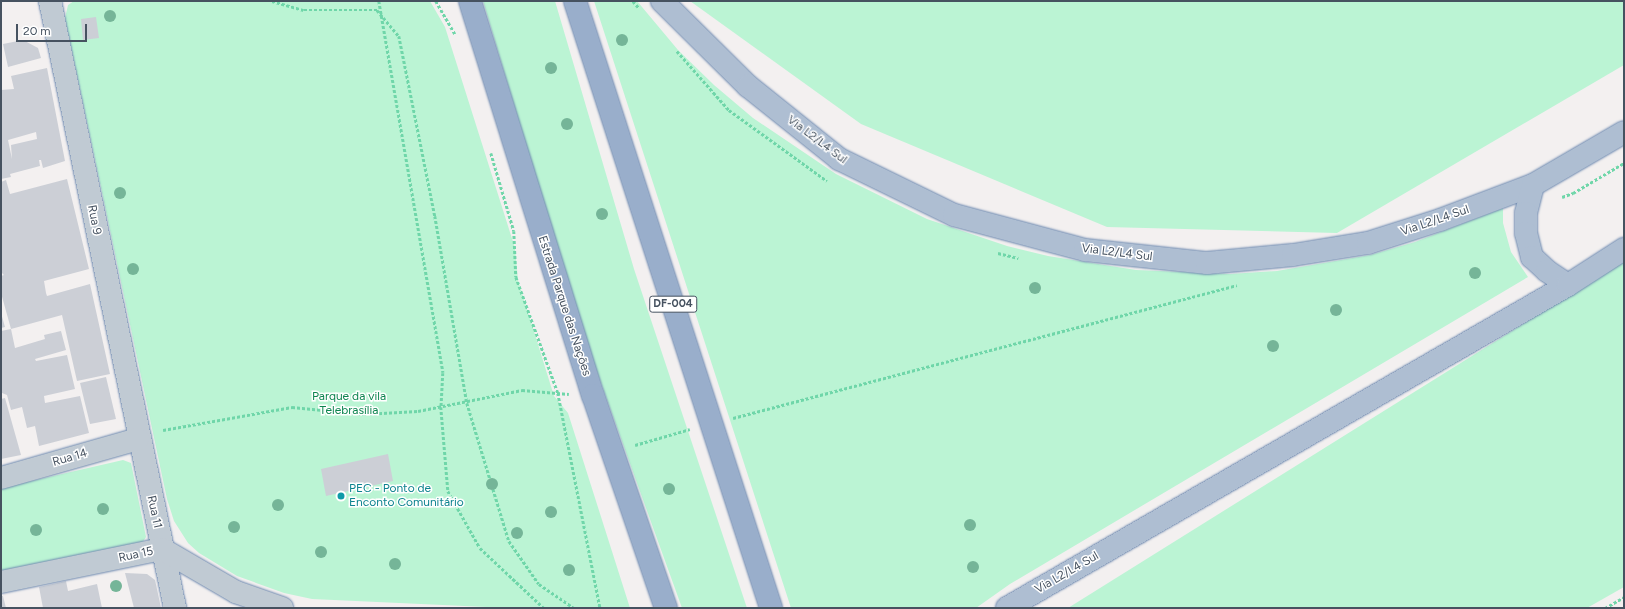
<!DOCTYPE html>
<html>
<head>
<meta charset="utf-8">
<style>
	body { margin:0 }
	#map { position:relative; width:1625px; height:609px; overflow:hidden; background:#f3f0f0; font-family:Figtree,sans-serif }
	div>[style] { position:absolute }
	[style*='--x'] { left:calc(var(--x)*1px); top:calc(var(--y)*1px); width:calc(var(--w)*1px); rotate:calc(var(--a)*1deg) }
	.green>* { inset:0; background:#bbf4d4 }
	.building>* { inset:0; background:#cccfd6 }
	.path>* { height:2.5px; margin-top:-1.25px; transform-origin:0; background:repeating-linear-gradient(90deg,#6fd6a9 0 3px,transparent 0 5px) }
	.roads { filter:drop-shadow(0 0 1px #6f8ab0) drop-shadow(0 0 1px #6f8ab0) }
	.minor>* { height:22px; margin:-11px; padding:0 11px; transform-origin:11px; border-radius:11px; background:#c0cad3 }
	.primary>* { height:22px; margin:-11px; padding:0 11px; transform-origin:11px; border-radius:11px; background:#aebed2 }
	.trunk>* { height:22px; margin:-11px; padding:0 11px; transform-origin:11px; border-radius:11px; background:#99aecb }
	.trees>* { width:12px; height:12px; margin:-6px; border-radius:50%; background:#75b598 }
	.dots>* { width:11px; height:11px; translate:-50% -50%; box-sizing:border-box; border:2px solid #fff; border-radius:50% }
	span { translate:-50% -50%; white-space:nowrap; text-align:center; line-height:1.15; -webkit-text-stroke:3px #fff; paint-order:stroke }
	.shield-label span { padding:1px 3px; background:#fff; border:1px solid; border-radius:3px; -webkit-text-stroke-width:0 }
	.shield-label { font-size:11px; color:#465260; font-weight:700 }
	.street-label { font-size:12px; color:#465260 }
	.park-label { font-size:12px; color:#0e8550 }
	.culture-label { font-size:12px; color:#0d838f }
	.left { translate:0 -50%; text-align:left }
	.frame { position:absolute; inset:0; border:2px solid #465260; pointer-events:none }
	.scale { position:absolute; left:16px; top:24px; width:71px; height:18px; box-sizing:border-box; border:2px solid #465260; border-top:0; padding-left:5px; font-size:12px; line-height:14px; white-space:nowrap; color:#465260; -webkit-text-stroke:3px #fff; paint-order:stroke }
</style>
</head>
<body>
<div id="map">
	<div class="green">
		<div style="clip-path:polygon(74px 1px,430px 1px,445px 27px,515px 248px,518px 280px,554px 396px,568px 413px,630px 608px,508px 608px,312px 599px,284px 593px,237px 576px,199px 553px,188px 543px,174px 521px,167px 499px,65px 18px,68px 5px)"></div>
		<div style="clip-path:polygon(483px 1px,555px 1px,634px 269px,747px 608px,682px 608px,578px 319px)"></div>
		<div style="clip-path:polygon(594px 1px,637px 1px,678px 50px,714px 85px,753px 118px,836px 174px,927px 219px,1007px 246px,1048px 256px,1136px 270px,1230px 274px,1277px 271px,1370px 255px,1415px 242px,1503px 208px,1503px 223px,1511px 252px,1528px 277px,1010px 584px,976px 608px,791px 608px)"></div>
		<div style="clip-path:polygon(690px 1px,1624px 1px,1624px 65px,1337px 233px,1107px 227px,861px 124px)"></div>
		<div style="clip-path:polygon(1624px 261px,1624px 587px,1587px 608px,1068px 608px)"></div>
		<div style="clip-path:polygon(123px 460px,131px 463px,146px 537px,142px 543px,1px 571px,1px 488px)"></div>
	</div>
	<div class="building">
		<div style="clip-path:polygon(96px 17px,99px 38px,83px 40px,81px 19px)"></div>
		<div style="clip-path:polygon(23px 40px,38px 48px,41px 58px,8px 67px,3px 44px)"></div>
		<div style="clip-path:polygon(evenodd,47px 68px,65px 161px,43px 168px,41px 160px,39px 160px,40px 166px,10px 174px,11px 177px,1px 179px,1px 90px,14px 89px,11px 76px,47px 68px,36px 132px,37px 139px,11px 145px,12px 159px,8px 140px,36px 132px)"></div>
		<div style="clip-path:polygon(67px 179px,89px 269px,44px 281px,46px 293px,47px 296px,90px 284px,110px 374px,77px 381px,62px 315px,11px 329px,1px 293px,1px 276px,4px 275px,1px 272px,1px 182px,6px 180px,10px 194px)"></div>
		<div style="clip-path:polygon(1px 313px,5px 327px,1px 328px)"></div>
		<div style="clip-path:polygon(11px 329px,15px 348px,45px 339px,44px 335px,61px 331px,66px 350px,35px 359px,36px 361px,67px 355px,75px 389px,44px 396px,45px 403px,80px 396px,89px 433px,39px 446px,35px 426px,27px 428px,22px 407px,11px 410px,7px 395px,2px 393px,1px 388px,1px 331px)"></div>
		<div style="clip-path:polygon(106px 377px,116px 419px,90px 424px,80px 383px)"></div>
		<div style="clip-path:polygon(5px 398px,21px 455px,1px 459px,1px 399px)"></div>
		<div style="clip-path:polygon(388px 454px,393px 481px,326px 496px,321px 469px)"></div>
		<div style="clip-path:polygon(125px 573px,147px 574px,155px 580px,161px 608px,134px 608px)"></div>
		<div style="clip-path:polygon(66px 581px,68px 591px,97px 584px,102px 608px,43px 608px,39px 587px)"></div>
		<div style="clip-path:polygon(1px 596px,3px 596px,6px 608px,1px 608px)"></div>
	</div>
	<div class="path">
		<div style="--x:272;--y:1;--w:33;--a:16"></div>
		<div style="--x:304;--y:10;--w:73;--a:0"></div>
		<div style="--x:377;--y:10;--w:34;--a:50"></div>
		<div style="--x:399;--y:36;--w:184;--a:78.7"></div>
		<div style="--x:435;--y:216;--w:190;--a:80.3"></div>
		<div style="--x:467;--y:403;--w:144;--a:73.1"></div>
		<div style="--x:509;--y:541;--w:52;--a:55.1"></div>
		<div style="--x:539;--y:584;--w:42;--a:34.4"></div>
		<div style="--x:379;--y:1;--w:377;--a:80.2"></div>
		<div style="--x:443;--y:373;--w:34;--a:93"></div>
		<div style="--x:441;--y:407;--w:84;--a:85.2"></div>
		<div style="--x:448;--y:491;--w:65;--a:60.7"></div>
		<div style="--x:480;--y:548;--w:88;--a:43.2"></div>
		<div style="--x:436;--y:1;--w:38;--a:60"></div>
		<div style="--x:633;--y:1;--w:9;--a:49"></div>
		<div style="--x:677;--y:51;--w:79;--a:48.6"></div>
		<div style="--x:729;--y:110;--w:121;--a:35.9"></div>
		<div style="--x:491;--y:153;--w:81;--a:73.6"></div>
		<div style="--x:514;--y:231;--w:46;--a:87.5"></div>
		<div style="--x:516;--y:277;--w:123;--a:70.1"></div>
		<div style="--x:558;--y:393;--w:219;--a:78.9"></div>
		<div style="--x:1562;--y:197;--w:12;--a:-20"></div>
		<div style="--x:1573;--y:193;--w:59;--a:-30.5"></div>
		<div style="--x:998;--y:253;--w:21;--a:14"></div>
		<div style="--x:733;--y:418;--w:521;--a:-14.78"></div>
		<div style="--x:163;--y:430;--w:131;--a:-10.1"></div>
		<div style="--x:292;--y:407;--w:72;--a:5.6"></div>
		<div style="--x:364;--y:414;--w:54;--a:-3.2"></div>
		<div style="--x:418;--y:411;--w:106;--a:-11.4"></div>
		<div style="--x:522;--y:390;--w:47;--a:4.9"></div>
		<div style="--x:635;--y:445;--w:57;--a:-16.2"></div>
		<div style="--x:1605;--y:608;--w:22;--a:-30"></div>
	</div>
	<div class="roads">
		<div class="minor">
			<div style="--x:50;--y:1;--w:620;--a:78.36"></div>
			<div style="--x:1;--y:478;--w:142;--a:-15.9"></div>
			<div style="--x:1;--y:582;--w:164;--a:-11.6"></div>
			<div style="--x:162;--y:549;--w:86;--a:30.2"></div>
			<div style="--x:236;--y:592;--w:49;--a:19.2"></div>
		</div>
		<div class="primary">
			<div style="--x:662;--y:1;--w:121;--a:44.7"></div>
			<div style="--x:748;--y:86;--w:117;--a:38.7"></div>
			<div style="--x:839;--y:159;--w:128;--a:26"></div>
			<div style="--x:954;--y:215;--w:136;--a:15"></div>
			<div style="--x:1085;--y:250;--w:123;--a:6.1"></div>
			<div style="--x:1207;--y:263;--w:86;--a:-5.3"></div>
			<div style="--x:1293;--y:255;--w:76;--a:-9.1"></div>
			<div style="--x:1368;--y:243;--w:76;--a:-17.7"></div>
			<div style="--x:1440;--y:220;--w:99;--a:-20.6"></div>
			<div style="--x:1533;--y:185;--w:105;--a:-30.2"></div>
			<div style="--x:1533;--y:185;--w:29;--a:104"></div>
			<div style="--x:1526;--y:213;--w:20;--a:90"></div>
			<div style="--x:1526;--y:233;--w:25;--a:76"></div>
			<div style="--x:1532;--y:257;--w:21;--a:43"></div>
			<div style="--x:1547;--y:271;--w:25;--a:34"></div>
			<div style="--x:1007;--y:608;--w:647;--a:-29.93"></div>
			<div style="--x:1568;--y:285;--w:67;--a:-32.7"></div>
		</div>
		<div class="trunk">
			<div style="--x:470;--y:1;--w:413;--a:72.7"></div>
			<div style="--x:593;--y:395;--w:225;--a:71.1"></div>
			<div style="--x:575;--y:1;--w:638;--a:72.1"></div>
		</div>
	</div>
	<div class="trees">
		<div style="left:110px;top:16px"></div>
		<div style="left:622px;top:40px"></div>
		<div style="left:551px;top:68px"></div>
		<div style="left:567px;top:124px"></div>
		<div style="left:120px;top:193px"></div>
		<div style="left:602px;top:214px"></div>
		<div style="left:133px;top:269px"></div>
		<div style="left:1475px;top:273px"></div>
		<div style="left:1035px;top:288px"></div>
		<div style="left:1336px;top:310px"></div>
		<div style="left:1273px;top:346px"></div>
		<div style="left:492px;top:484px"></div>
		<div style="left:669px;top:489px"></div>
		<div style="left:278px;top:505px"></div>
		<div style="left:103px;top:509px"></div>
		<div style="left:551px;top:512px"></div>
		<div style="left:970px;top:525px"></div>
		<div style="left:234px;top:527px"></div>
		<div style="left:36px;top:530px"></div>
		<div style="left:517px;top:533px"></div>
		<div style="left:321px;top:552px"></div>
		<div style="left:395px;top:564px"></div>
		<div style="left:973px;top:567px"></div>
		<div style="left:569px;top:570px"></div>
		<div style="left:116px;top:586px"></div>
	</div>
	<div class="dots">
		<div style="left:341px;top:496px;background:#0f9aa8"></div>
	</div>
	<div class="shield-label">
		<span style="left:673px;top:304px">DF-004</span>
	</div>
	<div class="street-label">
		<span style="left:817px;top:140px;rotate:37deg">Via L2/L4 Sul</span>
		<span style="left:94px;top:220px;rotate:79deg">Rua 9</span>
		<span style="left:1435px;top:221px;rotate:-19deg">Via L2/L4 Sul</span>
		<span style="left:1117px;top:253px;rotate:7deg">Via L2/L4 Sul</span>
		<span style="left:564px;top:306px;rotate:72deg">Estrada Parque das Nações</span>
		<span style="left:70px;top:458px;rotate:-16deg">Rua 14</span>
		<span style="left:154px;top:512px;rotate:78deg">Rua 11</span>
		<span style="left:136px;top:555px;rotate:-12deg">Rua 15</span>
		<span style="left:1067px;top:573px;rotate:-30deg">Via L2/L4 Sul</span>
	</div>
	<div class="park-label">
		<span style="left:349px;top:404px">Parque da vila<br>Telebrasília</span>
	</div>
	<div class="culture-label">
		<span class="left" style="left:349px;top:496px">PEC - Ponto de<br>Enconto Comunitário</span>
	</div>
	<div class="frame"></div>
	<div class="scale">20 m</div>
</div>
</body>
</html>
